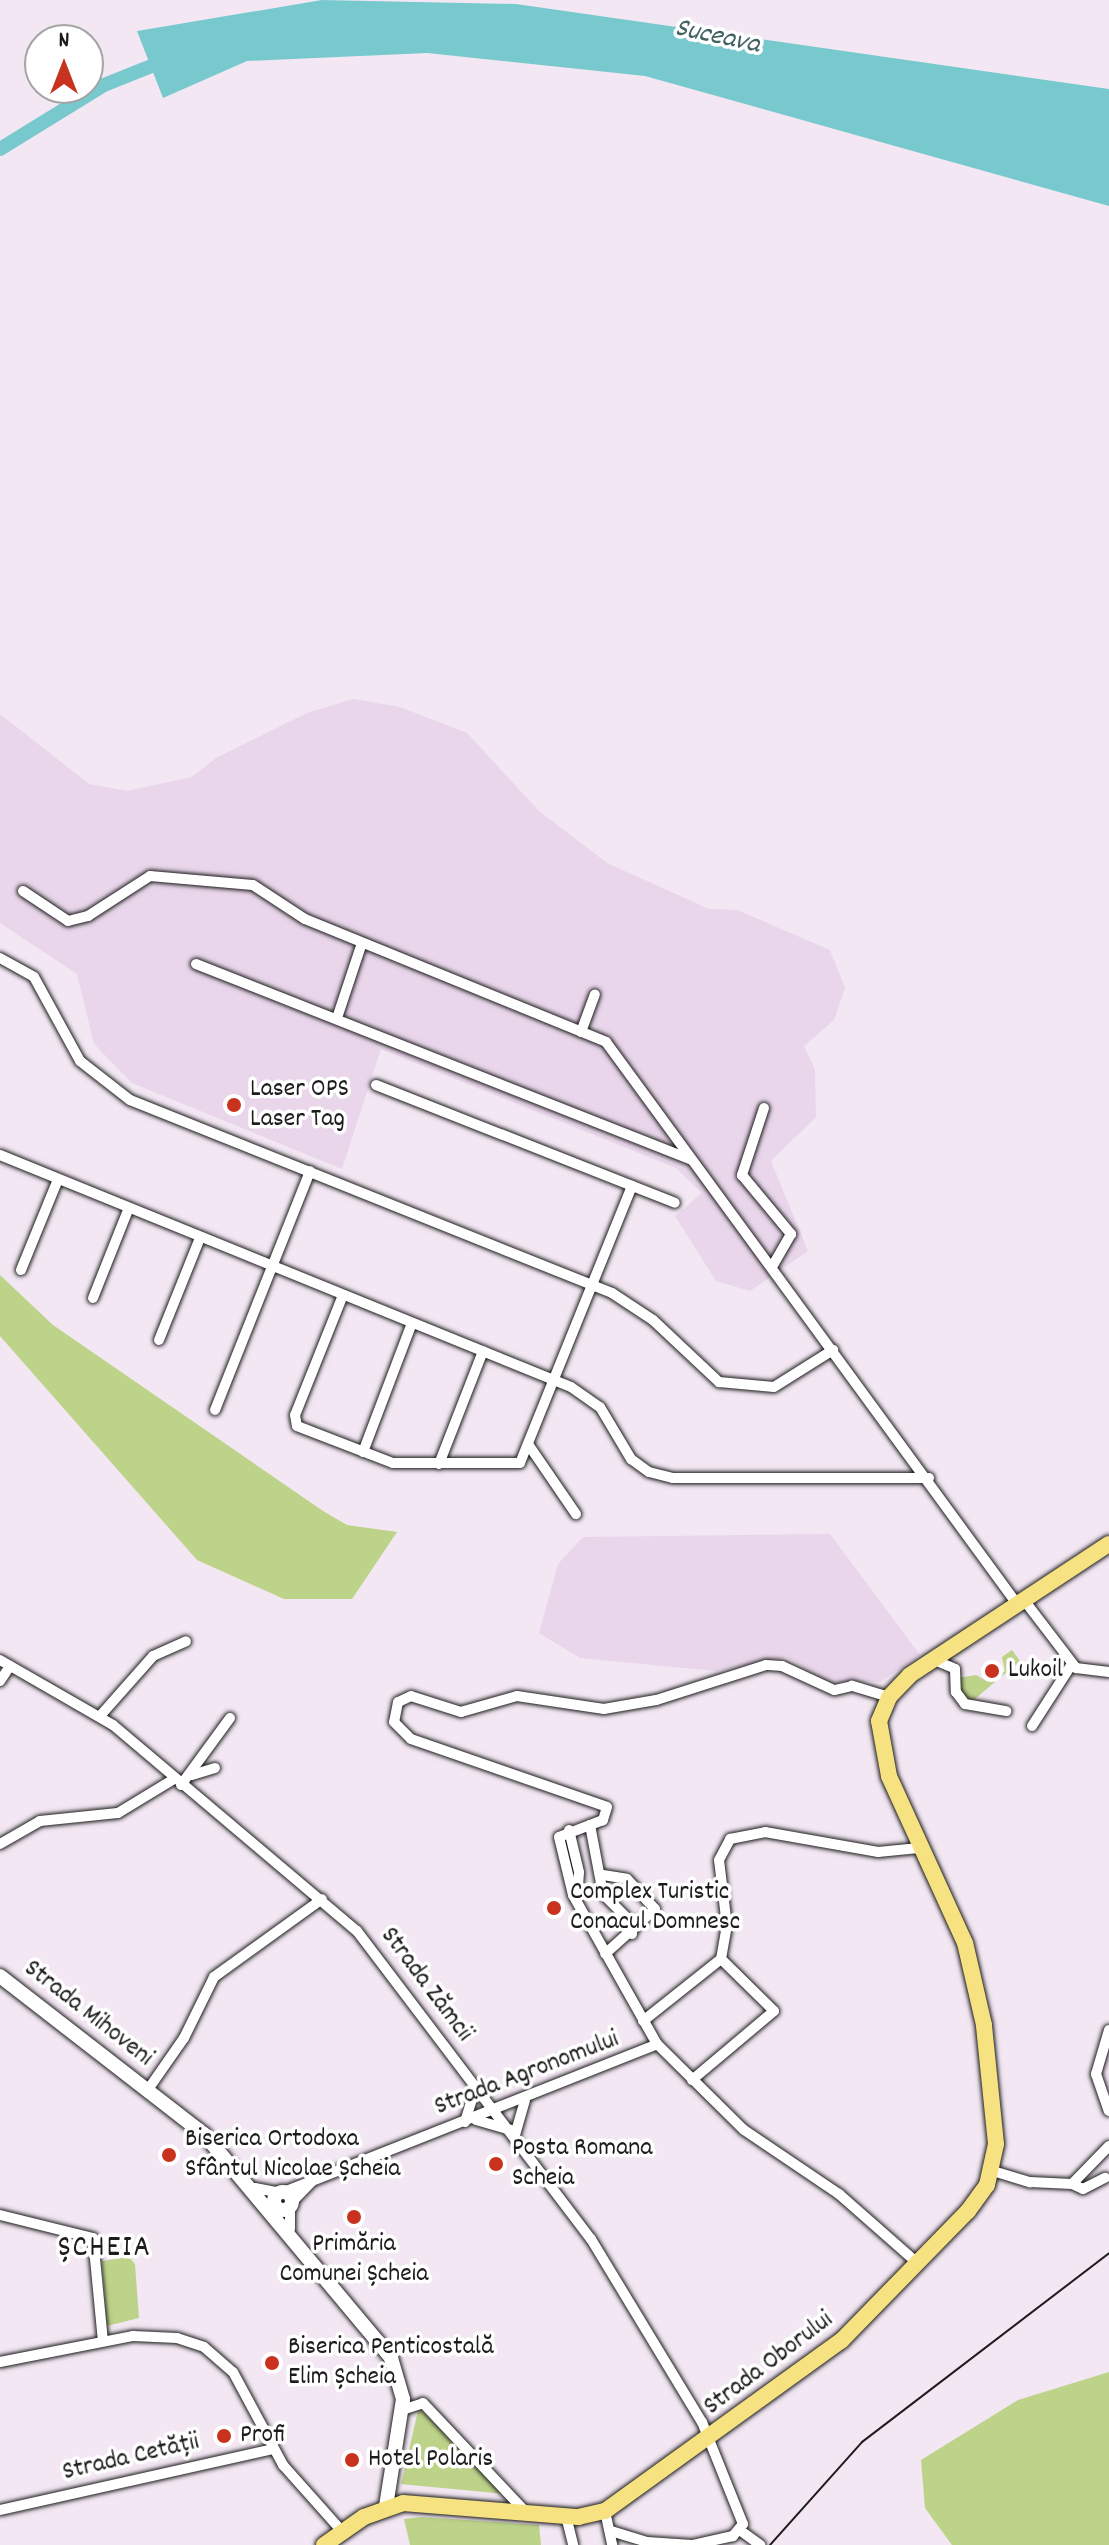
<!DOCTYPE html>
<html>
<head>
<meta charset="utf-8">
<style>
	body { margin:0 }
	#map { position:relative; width:1109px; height:2545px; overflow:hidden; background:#f2e7f3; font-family:Dekko,sans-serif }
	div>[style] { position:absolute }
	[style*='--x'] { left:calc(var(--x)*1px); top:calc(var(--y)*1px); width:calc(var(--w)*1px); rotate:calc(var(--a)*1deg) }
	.built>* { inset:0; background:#e9d6eb }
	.green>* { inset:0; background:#bdd389 }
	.water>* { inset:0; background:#78c9ce }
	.river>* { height:14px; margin:-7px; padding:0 7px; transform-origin:7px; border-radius:7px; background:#78c9ce }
	.roads { filter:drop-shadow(0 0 2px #1c1c1c) drop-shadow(0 0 2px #1c1c1c) }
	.minor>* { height:10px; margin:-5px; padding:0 5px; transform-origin:5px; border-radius:5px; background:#fff }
	.secondary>* { height:14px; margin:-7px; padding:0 7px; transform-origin:7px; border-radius:7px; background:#fff }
	.secondary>.ring { margin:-7px; padding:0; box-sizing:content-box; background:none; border:14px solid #fff; border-radius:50% }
	.primary>* { height:16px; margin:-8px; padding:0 8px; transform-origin:8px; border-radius:8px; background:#f7e281 }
	.rail>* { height:2px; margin:-1px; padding:0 1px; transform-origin:1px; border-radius:1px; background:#1c1c1c }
	.dots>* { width:22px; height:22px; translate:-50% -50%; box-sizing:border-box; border:4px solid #fff; border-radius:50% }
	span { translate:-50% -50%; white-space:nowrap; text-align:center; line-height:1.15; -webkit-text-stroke:7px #fff; paint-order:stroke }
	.poi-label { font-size:26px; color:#1c1c1c }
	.left { translate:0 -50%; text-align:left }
	.street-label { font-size:26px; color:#1c1c1c }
	.water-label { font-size:28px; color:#416163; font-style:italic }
	.quarter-label { font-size:30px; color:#1c1c1c; letter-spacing:2px }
	.north { position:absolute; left:24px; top:24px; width:80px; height:80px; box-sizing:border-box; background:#fff; border:2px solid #a4a4a4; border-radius:50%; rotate:0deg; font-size:22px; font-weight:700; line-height:32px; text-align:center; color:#1c1c1c }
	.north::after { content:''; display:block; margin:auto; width:28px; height:36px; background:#c8321e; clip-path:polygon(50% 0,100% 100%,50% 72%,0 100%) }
</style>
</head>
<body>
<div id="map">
	<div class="built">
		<div style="clip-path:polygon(353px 699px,400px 707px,467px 733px,539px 811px,607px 863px,709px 909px,737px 910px,830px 950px,845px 988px,834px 1020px,804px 1046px,815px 1070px,816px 1117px,771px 1161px,808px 1251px,750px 1291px,716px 1281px,675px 1216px,702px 1193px,676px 1168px,381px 1049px,342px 1169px,132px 1083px,94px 1044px,77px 974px,0 923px,0 714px,89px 784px,127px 791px,192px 777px,216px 758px,307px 713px)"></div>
		<div style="clip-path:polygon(830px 1534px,920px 1655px,880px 1682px,827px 1682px,786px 1657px,716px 1671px,580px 1658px,539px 1633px,558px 1564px,583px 1537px)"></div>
	</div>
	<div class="green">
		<div style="clip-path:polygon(0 1275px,53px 1325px,323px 1511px,347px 1525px,397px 1532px,352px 1599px,284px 1599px,197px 1560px,0 1336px)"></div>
		<div style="clip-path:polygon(1012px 1650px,1020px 1661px,970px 1703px,962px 1697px,958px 1678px,976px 1675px,988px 1682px,1005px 1671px,1002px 1657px)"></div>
		<div style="clip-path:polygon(129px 2257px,135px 2264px,139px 2318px,107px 2326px,102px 2261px)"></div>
		<div style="clip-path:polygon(1109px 2372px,1109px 2545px,952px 2545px,925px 2508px,921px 2460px,1018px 2400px)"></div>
		<div style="clip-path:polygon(418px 2411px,424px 2413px,505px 2494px,401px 2484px)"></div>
		<div style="clip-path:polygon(422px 2517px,539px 2525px,541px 2545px,410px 2545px,404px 2519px)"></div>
	</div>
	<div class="water">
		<div style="clip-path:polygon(322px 0,516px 4px,1109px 89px,1109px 206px,645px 76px,427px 53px,247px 61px,163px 98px,137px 31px)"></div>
	</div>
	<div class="river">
		<div style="--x:0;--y:149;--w:122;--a:-31.6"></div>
		<div style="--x:104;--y:85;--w:70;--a:-21.8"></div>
	</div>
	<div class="roads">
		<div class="minor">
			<div style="--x:23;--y:891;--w:54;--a:33.7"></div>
			<div style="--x:68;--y:921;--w:21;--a:-14"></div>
			<div style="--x:88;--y:916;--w:74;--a:-32.8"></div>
			<div style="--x:150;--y:876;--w:103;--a:5"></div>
			<div style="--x:253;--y:885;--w:62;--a:33.2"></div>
			<div style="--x:305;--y:919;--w:325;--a:22.2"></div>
			<div style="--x:606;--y:1042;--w:696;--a:53.82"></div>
			<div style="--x:0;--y:958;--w:39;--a:29"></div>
			<div style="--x:34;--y:977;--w:96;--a:61.3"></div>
			<div style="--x:80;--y:1061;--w:63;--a:38"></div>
			<div style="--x:130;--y:1100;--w:519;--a:21.82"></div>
			<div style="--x:612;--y:1293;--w:49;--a:33.4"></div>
			<div style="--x:653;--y:1320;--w:91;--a:43.2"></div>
			<div style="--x:719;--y:1382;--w:55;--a:5.2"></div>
			<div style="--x:774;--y:1387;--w:70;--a:-32.1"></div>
			<div style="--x:196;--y:964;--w:533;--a:21.56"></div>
			<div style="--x:337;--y:1018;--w:79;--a:-71.6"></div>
			<div style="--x:581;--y:1032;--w:40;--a:-69.8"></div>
			<div style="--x:376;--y:1085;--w:321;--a:21.5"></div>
			<div style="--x:764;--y:1108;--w:71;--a:108.2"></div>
			<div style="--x:742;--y:1175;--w:77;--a:50.3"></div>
			<div style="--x:791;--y:1234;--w:39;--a:120"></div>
			<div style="--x:0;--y:1155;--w:616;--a:22.11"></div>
			<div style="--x:571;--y:1387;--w:35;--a:35"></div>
			<div style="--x:600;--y:1407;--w:61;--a:59.2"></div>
			<div style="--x:631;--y:1459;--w:22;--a:36"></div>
			<div style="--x:649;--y:1472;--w:25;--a:14"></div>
			<div style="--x:673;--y:1478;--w:256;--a:0"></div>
			<div style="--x:21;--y:1270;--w:95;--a:-67.8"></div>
			<div style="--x:343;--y:1295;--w:129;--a:111.8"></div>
			<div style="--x:295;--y:1415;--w:11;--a:80"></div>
			<div style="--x:297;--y:1426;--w:103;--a:21.1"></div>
			<div style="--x:393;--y:1463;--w:127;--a:0"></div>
			<div style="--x:520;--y:1463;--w:299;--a:-68"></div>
			<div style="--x:93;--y:1298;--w:95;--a:-68.3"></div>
			<div style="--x:159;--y:1340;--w:110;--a:-68.1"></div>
			<div style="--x:215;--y:1410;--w:257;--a:-68.3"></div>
			<div style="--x:528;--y:1444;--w:85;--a:55.6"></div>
			<div style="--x:363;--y:1452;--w:138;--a:-69.2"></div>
			<div style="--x:439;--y:1464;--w:121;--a:-68.7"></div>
			<div style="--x:1024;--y:1600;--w:86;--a:52.6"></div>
			<div style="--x:1076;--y:1668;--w:33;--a:7"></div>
			<div style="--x:932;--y:1659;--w:25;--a:23"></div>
			<div style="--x:955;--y:1669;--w:23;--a:88"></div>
			<div style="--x:956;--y:1692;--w:15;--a:53"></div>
			<div style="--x:965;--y:1704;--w:42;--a:9.7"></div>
			<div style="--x:0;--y:1660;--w:130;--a:29.9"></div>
			<div style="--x:113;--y:1725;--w:319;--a:40.2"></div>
			<div style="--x:357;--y:1931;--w:387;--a:52.8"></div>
			<div style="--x:591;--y:2239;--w:214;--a:58.8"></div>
			<div style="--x:702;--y:2422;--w:110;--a:68.1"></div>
			<div style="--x:743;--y:2524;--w:16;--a:130"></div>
			<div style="--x:733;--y:2536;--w:42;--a:167.6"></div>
			<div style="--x:692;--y:2545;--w:45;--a:-176.2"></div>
			<div style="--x:647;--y:2542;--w:39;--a:-163"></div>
			<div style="--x:0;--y:1681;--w:18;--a:-56"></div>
			<div style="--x:889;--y:1697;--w:39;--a:-163"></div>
			<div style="--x:852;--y:1686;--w:18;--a:167"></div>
			<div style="--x:834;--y:1690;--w:57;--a:-155.2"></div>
			<div style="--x:782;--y:1666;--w:16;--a:-176"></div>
			<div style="--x:766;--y:1665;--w:115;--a:162.3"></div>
			<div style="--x:656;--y:1700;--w:53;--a:170.2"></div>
			<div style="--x:604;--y:1709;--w:88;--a:-171.5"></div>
			<div style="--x:517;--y:1696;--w:58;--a:164.1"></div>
			<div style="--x:461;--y:1712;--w:52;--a:-162.3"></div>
			<div style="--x:411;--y:1696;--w:14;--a:155"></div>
			<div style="--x:398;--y:1702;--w:20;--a:101"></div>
			<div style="--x:394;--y:1722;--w:24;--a:45"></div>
			<div style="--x:411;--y:1739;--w:207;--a:19.1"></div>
			<div style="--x:607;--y:1807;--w:14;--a:107"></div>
			<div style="--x:603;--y:1820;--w:47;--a:158.9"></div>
			<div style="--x:559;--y:1837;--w:60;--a:76.4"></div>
			<div style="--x:573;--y:1895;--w:171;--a:60.6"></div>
			<div style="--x:657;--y:2044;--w:122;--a:44.7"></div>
			<div style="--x:744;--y:2130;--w:115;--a:34"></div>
			<div style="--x:839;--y:2194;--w:101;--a:41.4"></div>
			<div style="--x:100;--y:1716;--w:80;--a:-48.5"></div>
			<div style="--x:153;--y:1656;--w:36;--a:-24"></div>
			<div style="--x:1032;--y:1726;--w:74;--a:-57.2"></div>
			<div style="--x:192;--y:1775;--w:24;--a:-17"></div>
			<div style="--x:181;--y:1785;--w:83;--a:-53.8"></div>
			<div style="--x:590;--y:1825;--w:70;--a:79.3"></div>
			<div style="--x:603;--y:1894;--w:40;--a:45"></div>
			<div style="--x:631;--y:1922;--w:12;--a:85"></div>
			<div style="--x:569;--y:1830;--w:43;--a:76.6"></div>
			<div style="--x:579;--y:1872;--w:28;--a:94"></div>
			<div style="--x:0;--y:1844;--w:46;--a:-29.9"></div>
			<div style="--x:40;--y:1821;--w:78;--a:-5.9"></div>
			<div style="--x:118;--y:1813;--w:66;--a:-31.3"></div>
			<div style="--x:603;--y:1875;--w:24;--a:9"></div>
			<div style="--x:627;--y:1879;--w:41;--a:47"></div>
			<div style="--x:655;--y:1909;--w:67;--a:138"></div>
			<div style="--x:643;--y:2021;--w:100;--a:-38.5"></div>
			<div style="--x:721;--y:1959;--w:34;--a:-80"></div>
			<div style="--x:727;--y:1926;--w:66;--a:-96.9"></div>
			<div style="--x:719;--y:1860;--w:24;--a:-62"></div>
			<div style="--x:730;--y:1839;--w:36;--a:-11"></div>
			<div style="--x:765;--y:1832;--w:115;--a:10"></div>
			<div style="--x:878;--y:1852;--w:41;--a:-5.6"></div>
			<div style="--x:1109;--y:2030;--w:46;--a:106.5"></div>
			<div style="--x:1096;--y:2074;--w:39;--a:71"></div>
			<div style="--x:692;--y:2080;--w:107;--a:-40.1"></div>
			<div style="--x:774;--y:2011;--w:74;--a:-135.5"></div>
			<div style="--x:147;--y:2091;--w:65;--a:-55.1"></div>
			<div style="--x:184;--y:2038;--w:68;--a:-63.8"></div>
			<div style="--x:214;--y:1977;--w:133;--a:-35.8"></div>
			<div style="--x:476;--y:2120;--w:36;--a:16"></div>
			<div style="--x:465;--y:2122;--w:38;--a:-73"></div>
			<div style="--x:515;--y:2135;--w:36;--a:-74"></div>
			<div style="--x:993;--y:2171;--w:39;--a:17"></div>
			<div style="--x:1030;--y:2182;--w:42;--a:2.7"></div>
			<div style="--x:1072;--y:2184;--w:53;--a:-45.8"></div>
			<div style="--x:1072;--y:2184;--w:12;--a:24"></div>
			<div style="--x:1083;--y:2189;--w:25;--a:-27"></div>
			<div style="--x:255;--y:2188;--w:25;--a:11"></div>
			<div style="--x:284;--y:2192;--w:401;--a:-21.6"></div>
			<div style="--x:291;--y:2203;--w:30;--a:-46"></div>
			<div style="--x:290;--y:2206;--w:23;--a:90"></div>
			<div style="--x:0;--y:2215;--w:96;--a:13.9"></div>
			<div style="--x:93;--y:2238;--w:103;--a:84.5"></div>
			<div style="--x:0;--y:2362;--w:136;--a:-11.1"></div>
			<div style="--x:133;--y:2336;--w:44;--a:2.6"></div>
			<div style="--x:177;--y:2338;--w:28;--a:18"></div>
			<div style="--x:204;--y:2347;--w:38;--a:41"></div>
			<div style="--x:233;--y:2372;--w:106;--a:61.7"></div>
			<div style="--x:283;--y:2465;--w:87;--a:48.3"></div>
			<div style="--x:402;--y:2410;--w:22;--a:-18"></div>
			<div style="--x:423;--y:2403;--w:147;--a:46.7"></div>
			<div style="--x:0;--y:2510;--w:279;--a:-12.6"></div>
			<div style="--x:605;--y:2511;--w:35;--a:78"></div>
			<div style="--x:566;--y:2516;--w:30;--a:76"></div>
			<div style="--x:741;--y:2531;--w:24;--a:36"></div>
		</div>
		<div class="secondary">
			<div style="--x:0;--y:1976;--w:258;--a:37.8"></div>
			<div style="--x:204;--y:2134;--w:292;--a:50.1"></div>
			<div style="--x:391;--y:2358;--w:43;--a:73.7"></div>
			<div style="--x:403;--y:2399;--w:108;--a:99"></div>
			<div class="ring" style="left:274px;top:2192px;width:4px;height:4px"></div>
		</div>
		<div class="primary">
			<div style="--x:324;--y:2545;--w:49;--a:-35"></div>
			<div style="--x:364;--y:2517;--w:41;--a:-19.7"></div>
			<div style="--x:403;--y:2503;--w:176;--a:4.6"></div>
			<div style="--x:578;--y:2517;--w:28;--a:-13"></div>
			<div style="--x:605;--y:2511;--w:291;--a:-35.8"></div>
			<div style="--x:841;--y:2341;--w:182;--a:-45.7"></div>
			<div style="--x:968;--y:2211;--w:32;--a:-54"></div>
			<div style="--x:987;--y:2185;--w:42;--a:-77.6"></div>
			<div style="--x:996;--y:2144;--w:120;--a:-95.8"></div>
			<div style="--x:984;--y:2025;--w:84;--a:-103"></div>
			<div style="--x:965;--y:1943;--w:183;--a:-114.5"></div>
			<div style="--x:889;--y:1776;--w:56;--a:-100.3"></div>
			<div style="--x:879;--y:1721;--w:26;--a:-67"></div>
			<div style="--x:889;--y:1697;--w:30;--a:-46"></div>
			<div style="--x:910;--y:1675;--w:238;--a:-33.4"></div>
		</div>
	</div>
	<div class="rail">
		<div style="--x:770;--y:2545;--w:138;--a:-48.2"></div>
		<div style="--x:862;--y:2442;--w:311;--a:-37.4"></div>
	</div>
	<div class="dots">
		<div style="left:234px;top:1105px;background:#c8321e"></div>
		<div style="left:992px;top:1671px;background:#c8321e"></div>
		<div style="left:554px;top:1908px;background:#c8321e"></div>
		<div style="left:169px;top:2155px;background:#c8321e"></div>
		<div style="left:496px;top:2164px;background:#c8321e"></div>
		<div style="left:354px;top:2217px;background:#c8321e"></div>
		<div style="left:272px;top:2363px;background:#c8321e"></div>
		<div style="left:224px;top:2436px;background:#c8321e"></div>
		<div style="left:352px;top:2460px;background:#c8321e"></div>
	</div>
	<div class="poi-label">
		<span class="left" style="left:250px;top:1105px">Laser OPS<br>Laser Tag</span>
		<span class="left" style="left:1008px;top:1671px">Lukoil</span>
		<span class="left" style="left:570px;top:1908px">Complex Turistic<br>Conacul Domnesc</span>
		<span class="left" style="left:185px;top:2155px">Biserica Ortodoxa<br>Sfântul Nicolae Șcheia</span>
		<span class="left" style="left:512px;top:2164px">Posta Romana<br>Scheia</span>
		<span style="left:354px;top:2260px">Primăria<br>Comunei Șcheia</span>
		<span class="left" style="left:288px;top:2363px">Biserica Penticostală<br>Elim Șcheia</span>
		<span class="left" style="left:240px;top:2436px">Profi</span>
		<span class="left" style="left:368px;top:2460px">Hotel Polaris</span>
	</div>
	<div class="street-label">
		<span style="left:426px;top:1985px;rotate:53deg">Strada Zămcii</span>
		<span style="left:88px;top:2014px;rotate:38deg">Strada Mihoveni</span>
		<span style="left:527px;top:2074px;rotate:-21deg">Strada Agronomului</span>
		<span style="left:769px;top:2364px;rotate:-37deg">Strada Oborului</span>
		<span style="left:131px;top:2458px;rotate:-13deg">Strada Cetății</span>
	</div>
	<div class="water-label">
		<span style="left:717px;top:38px;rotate:12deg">Suceava</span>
	</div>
	<div class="quarter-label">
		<span style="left:105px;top:2250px">ȘCHEIA</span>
	</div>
	<div class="north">N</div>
</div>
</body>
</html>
